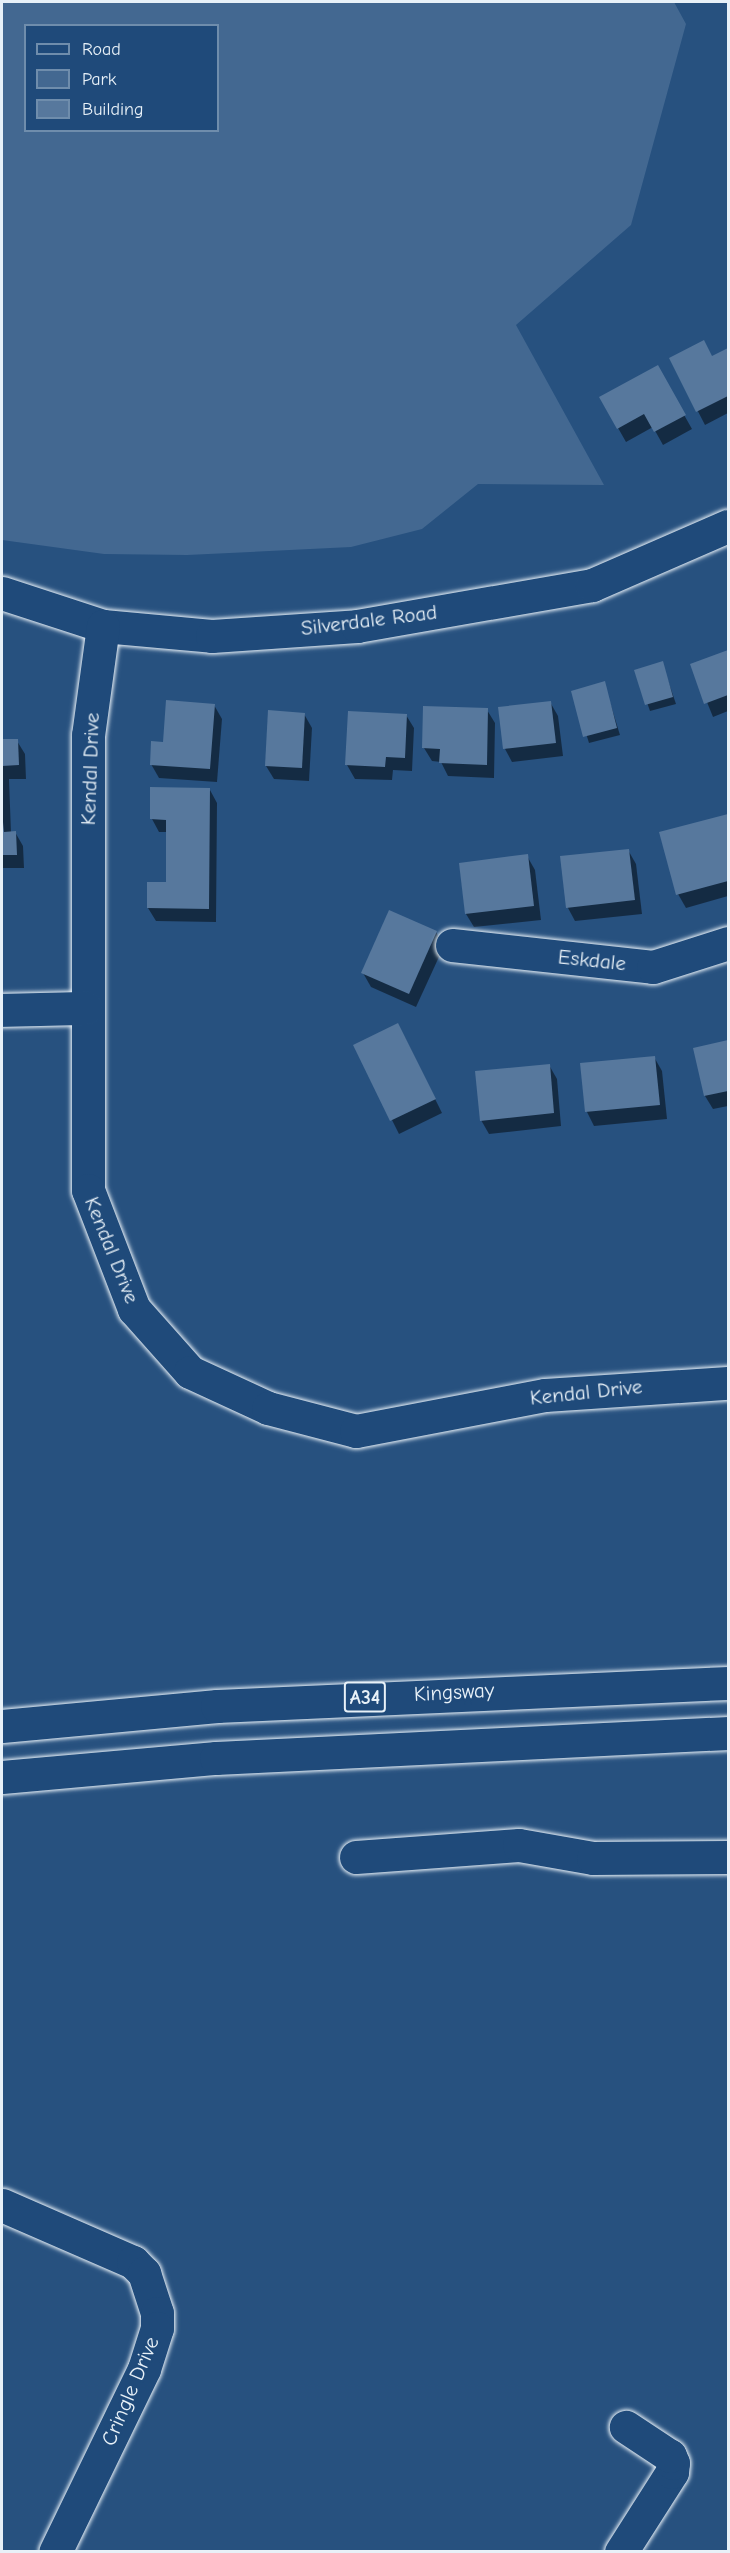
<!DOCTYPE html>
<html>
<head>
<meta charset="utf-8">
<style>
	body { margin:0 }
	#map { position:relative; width:730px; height:2553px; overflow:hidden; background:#27517f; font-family:"Comic Neue",sans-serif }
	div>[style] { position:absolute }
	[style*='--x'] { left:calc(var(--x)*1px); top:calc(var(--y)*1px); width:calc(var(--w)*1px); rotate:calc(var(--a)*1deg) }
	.green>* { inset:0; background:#436891 }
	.shadow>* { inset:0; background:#0007 }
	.building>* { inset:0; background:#57789d }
	.roads { filter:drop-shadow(0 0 2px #e8f1f8) drop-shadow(0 0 2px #e8f1f8) }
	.minor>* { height:33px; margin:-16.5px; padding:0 16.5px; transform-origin:16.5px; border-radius:16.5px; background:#1f4a7a }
	.trunk>* { height:33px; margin:-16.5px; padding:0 16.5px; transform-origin:16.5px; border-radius:16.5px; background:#1f4a7a }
	span { translate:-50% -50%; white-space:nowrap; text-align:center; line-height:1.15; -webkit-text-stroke:4.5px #1f4a7a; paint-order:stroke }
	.shield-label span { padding:2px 4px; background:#1f4a7a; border:2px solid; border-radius:4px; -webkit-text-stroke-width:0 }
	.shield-label { font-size:20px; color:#e8f1f8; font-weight:700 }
	.street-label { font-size:21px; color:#e8f1f8 }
	.frame { position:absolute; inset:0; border:3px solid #e8f1f8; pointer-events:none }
	.legend { position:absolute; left:24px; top:24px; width:195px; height:108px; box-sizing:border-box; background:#1f4a7a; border:2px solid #6f8dac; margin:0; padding:8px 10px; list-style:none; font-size:18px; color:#e8f1f8 }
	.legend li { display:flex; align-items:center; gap:12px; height:30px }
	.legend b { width:30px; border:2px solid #6f8dac }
</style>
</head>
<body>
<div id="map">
	<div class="green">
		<div style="clip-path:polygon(evenodd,2px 2px,674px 2px,686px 24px,631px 225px,516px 325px,604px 485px,478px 484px,422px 529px,351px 547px,187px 555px,104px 554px,2px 540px,2px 2px,26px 26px,218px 26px,218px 130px,26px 130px,26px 26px)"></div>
	</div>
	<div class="shadow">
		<div style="clip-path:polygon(728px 349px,728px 413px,705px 425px,671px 359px,712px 357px)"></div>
		<div style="clip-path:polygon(657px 367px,692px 429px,663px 445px,653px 427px,626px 442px,601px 398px)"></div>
		<div style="clip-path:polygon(728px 652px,728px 711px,713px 717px,692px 665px)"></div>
		<div style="clip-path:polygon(662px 663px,676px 704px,650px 711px,636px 671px)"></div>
		<div style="clip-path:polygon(604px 683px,620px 735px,589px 743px,573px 692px)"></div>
		<div style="clip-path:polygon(550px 702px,558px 716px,563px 756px,512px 762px,505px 749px)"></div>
		<div style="clip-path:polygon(214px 705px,222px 719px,217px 782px,159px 778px,151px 764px,165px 743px)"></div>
		<div style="clip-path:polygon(487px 710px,495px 723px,494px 778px,448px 776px,441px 762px,432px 761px,424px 748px)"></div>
		<div style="clip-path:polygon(349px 713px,406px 715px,414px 728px,412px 771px,393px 770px,392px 780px,355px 779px,347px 765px)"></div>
		<div style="clip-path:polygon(304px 714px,312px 728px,309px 781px,274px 779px,266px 766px)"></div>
		<div style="clip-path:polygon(2px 741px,17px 741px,25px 754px,26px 779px,9px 779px,11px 833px,15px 832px,23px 846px,24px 868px,2px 868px)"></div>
		<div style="clip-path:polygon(210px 790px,217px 803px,216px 922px,156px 921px,148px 908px,167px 884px,168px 832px,159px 832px,152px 819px)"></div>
		<div style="clip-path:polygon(728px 815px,728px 896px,686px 908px,678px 894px,661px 833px)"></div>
		<div style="clip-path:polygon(628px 850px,636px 864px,642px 914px,575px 921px,568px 908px,561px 858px)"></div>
		<div style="clip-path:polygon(527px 856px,535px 870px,541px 920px,474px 927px,466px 914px,461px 864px)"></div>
		<div style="clip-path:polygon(436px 932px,444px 946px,416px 1007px,371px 987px,363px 973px)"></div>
		<div style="clip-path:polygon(405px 1038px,442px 1113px,399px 1134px,355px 1046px)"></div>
		<div style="clip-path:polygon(728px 1041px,728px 1106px,713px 1109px,705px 1096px,695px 1049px)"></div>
		<div style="clip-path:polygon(654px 1057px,662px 1071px,667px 1119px,594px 1126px,587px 1112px,582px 1064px)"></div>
		<div style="clip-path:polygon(549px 1065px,557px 1079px,561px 1126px,489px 1134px,481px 1120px)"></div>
	</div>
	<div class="building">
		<div style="clip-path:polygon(704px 340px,712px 356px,728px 348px,728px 396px,696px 412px,669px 358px)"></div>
		<div style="clip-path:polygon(658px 365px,686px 415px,654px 432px,644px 414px,617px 429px,599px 397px)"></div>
		<div style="clip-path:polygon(728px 650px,728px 695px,704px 704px,690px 664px)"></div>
		<div style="clip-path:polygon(663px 661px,673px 697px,645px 705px,634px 670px)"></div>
		<div style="clip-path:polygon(605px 681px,617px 728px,583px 737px,571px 691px)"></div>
		<div style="clip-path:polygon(166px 700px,215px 704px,210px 769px,150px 765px,151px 741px,163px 742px)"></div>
		<div style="clip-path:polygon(551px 701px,556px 743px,503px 749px,498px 707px)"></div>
		<div style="clip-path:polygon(423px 706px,488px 708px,487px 765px,439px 763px,440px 749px,422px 748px)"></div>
		<div style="clip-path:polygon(268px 710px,305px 713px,302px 768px,265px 766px)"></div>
		<div style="clip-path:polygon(348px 711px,407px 714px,405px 758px,386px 757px,385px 767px,345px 765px)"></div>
		<div style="clip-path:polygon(2px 739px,18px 739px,19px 765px,2px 766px)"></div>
		<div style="clip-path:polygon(150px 787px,210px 788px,209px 909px,147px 908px,147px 882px,166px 882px,166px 820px,150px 819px)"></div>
		<div style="clip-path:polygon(2px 812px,4px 832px,16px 831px,17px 855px,2px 855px)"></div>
		<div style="clip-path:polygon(728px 814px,728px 881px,676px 895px,659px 832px)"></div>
		<div style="clip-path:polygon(629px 849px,635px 900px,566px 908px,560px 856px)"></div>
		<div style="clip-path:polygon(528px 854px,534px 906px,465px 914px,459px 863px)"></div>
		<div style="clip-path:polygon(389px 910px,437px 931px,409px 994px,361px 973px)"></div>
		<div style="clip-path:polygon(398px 1023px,436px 1099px,390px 1121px,353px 1045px)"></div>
		<div style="clip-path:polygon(728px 1040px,728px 1091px,704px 1096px,693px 1048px)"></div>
		<div style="clip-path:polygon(655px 1056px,660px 1105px,585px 1112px,580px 1063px)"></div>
		<div style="clip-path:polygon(550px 1064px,554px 1113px,480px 1121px,475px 1071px)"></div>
	</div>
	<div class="roads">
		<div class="minor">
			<div style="--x:2;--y:593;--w:106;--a:18.1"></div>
			<div style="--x:103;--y:626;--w:109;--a:5.2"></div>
			<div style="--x:212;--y:636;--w:145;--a:-3.9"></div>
			<div style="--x:357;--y:626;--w:239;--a:-9.9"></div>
			<div style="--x:592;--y:585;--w:148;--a:-23.5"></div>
			<div style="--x:103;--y:626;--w:110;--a:97.8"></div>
			<div style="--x:88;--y:735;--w:455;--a:90"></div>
			<div style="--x:88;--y:1190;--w:128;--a:68.9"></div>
			<div style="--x:134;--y:1309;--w:84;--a:48.4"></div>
			<div style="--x:190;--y:1372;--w:86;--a:24.8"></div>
			<div style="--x:268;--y:1408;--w:91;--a:14.6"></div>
			<div style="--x:356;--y:1431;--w:192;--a:-10.8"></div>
			<div style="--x:545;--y:1395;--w:183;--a:-3.8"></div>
			<div style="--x:452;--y:945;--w:202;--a:6.2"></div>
			<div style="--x:653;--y:967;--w:79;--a:-17.7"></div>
			<div style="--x:2;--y:1010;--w:84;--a:-1.4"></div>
			<div style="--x:356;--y:1857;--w:163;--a:-4.2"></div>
			<div style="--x:519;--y:1845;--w:75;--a:10"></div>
			<div style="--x:593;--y:1858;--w:135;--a:-0.4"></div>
			<div style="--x:2;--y:2205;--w:143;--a:23.5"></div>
			<div style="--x:133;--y:2262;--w:16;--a:45"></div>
			<div style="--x:144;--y:2273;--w:42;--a:72"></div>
			<div style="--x:157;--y:2313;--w:15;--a:90"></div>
			<div style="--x:157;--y:2328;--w:43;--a:107.6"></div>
			<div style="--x:144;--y:2369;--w:203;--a:115.9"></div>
			<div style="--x:621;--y:2552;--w:95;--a:-57.5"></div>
			<div style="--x:672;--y:2472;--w:9;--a:-84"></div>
			<div style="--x:673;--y:2463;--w:8;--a:-113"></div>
			<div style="--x:670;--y:2456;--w:53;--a:-146.6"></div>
		</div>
		<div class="trunk">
			<div style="--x:2;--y:1726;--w:216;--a:-5.3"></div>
			<div style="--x:217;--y:1706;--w:512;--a:-2.58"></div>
			<div style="--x:2;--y:1777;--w:215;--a:-5.1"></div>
			<div style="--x:216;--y:1758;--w:513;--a:-2.8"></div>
		</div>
	</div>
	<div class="shield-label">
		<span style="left:365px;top:1697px">A34</span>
	</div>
	<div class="street-label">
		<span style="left:369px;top:620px;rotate:-7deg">Silverdale Road</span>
		<span style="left:90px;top:769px;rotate:-88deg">Kendal Drive</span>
		<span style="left:592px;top:960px;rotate:6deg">Eskdale</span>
		<span style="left:112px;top:1250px;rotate:68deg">Kendal Drive</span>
		<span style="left:586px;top:1392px;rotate:-6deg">Kendal Drive</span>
		<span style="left:454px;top:1692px;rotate:-3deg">Kingsway</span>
		<span style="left:130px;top:2391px;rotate:-67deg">Cringle Drive</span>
	</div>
	<div class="frame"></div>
	<ul class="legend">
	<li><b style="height:8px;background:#1f4a7a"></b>Road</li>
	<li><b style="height:16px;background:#436891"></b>Park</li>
	<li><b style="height:16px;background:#57789d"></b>Building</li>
	</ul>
</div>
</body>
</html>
